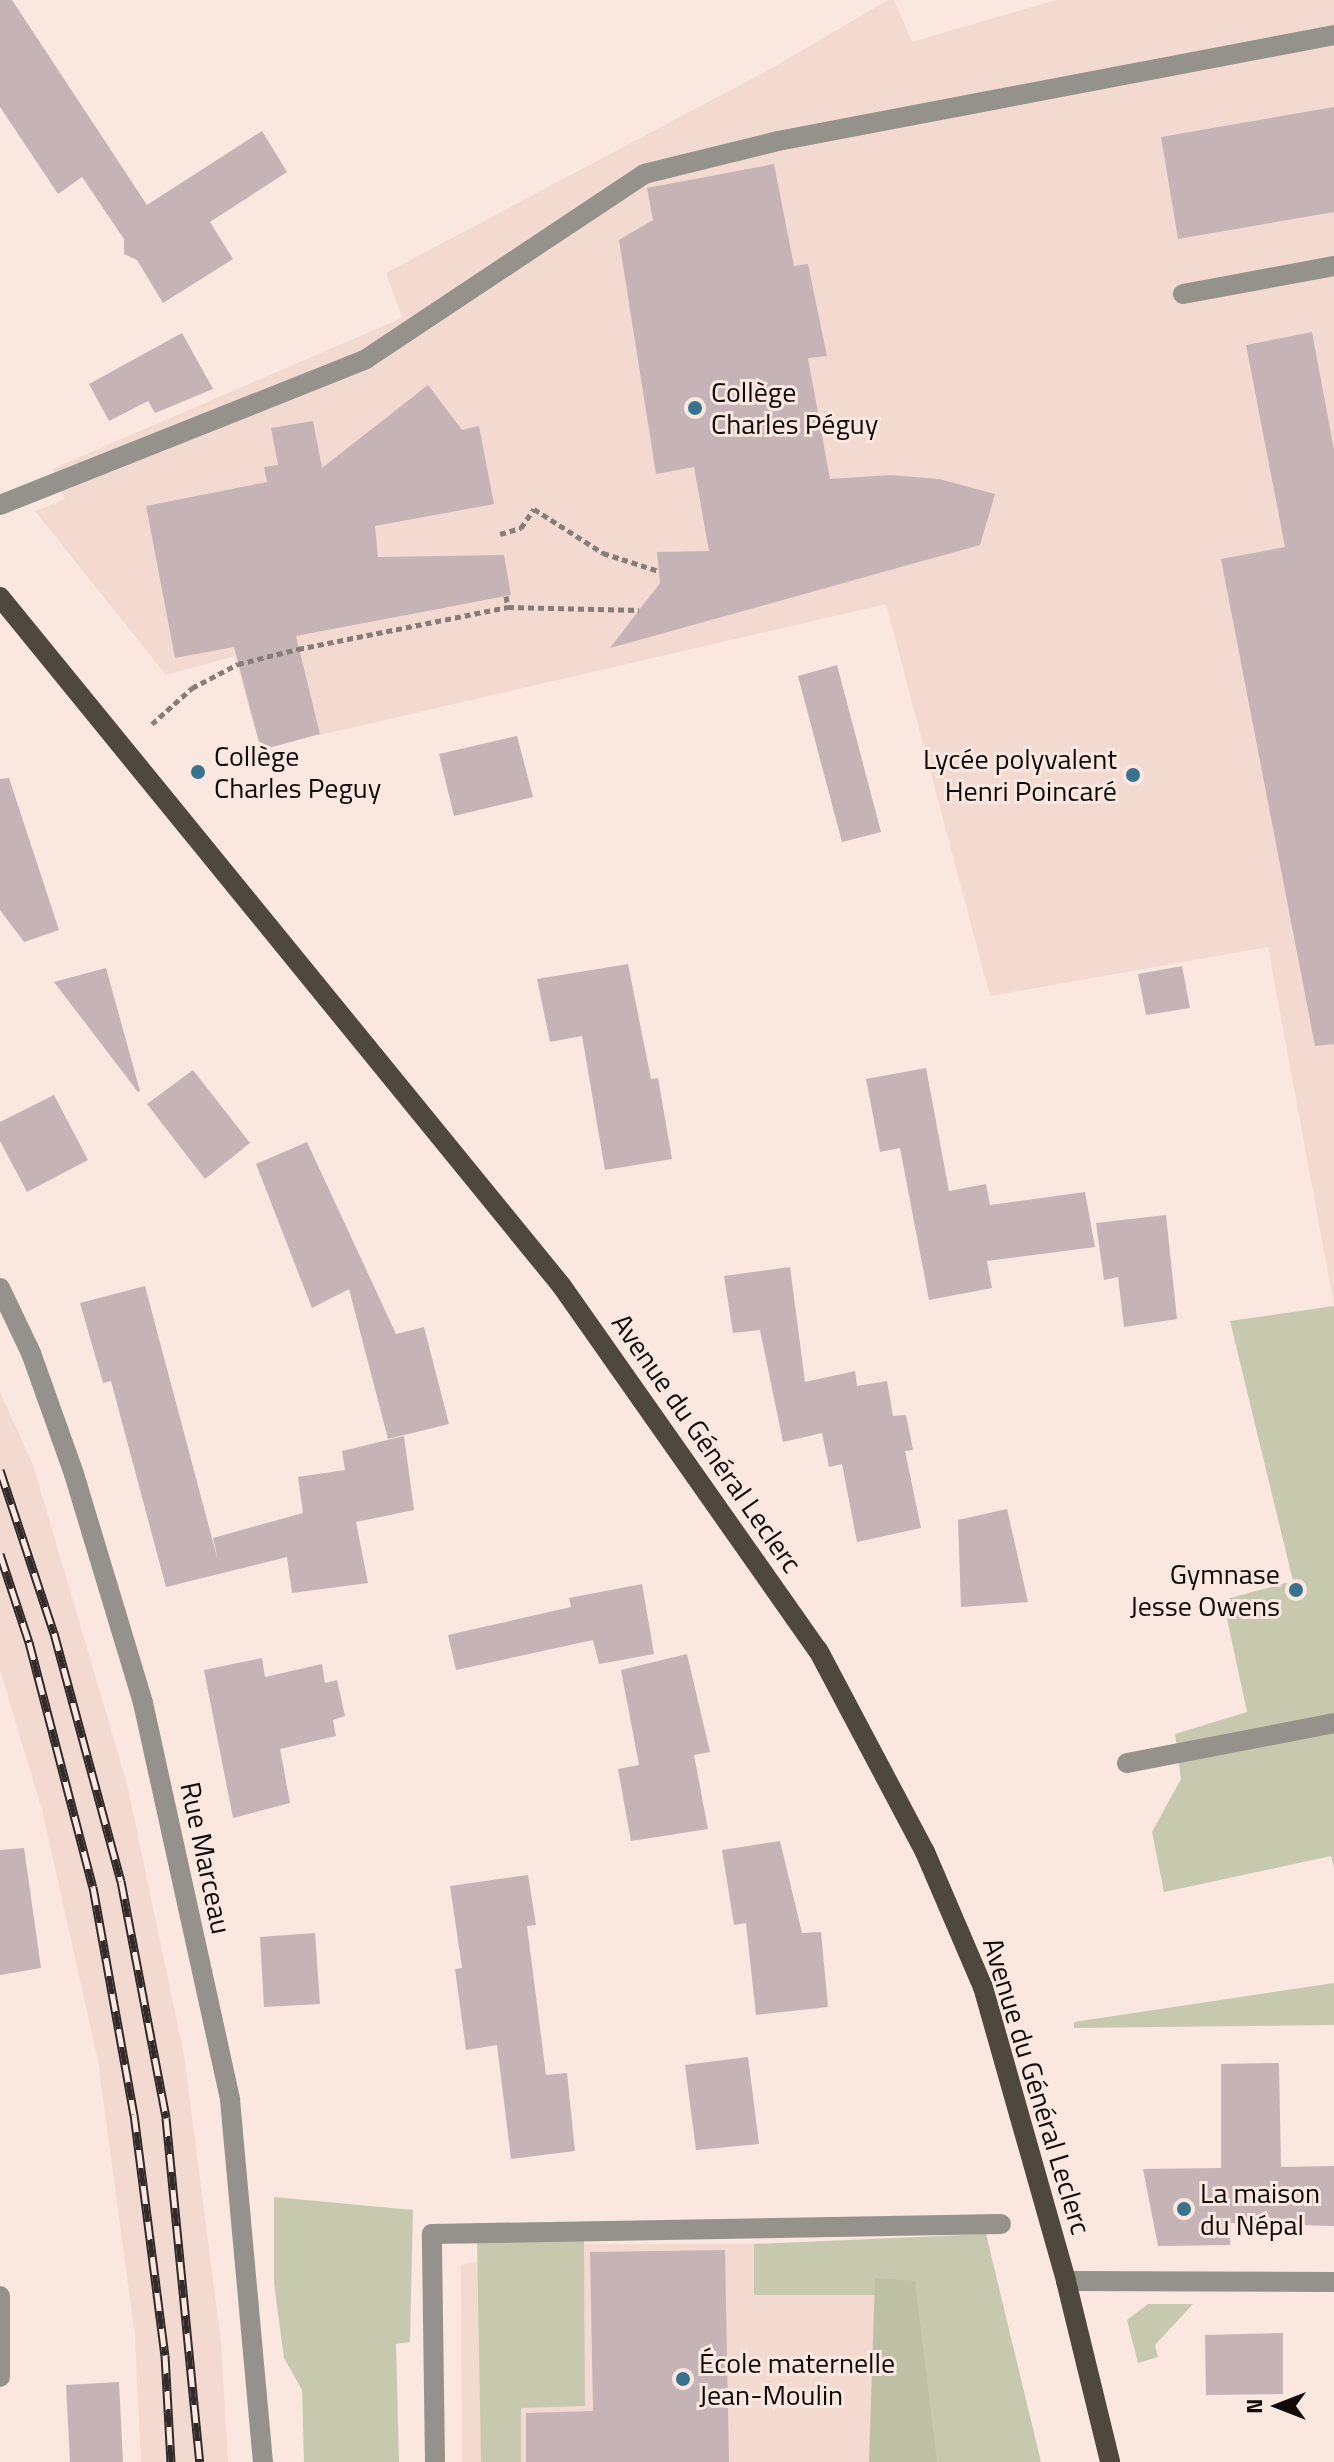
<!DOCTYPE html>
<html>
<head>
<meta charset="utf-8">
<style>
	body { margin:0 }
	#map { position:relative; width:1334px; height:2462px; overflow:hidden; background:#f9e7e0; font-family:"Titillium Web",sans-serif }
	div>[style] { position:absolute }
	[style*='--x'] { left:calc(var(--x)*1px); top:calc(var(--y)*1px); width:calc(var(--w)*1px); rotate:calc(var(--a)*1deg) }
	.built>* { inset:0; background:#f3dad0 }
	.green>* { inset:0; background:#c7c9ae }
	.forest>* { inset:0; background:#bec0a3 }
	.building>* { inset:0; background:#c5b3b6 }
	.path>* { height:5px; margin-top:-2.5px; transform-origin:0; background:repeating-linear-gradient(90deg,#877c77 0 6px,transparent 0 10px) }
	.minor>* { height:20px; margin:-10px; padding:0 10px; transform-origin:10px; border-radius:10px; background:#95918b }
	.major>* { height:20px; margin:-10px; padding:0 10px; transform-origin:10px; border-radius:10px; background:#4f483e }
	.rail>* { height:9px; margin-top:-4.5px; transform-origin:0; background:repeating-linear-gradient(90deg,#f9e7e0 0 18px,#322b29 0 36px); box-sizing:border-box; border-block:2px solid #322b29 }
	.dots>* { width:22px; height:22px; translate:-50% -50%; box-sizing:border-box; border:4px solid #f9e7e0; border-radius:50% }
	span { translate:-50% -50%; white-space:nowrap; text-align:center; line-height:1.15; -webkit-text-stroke:6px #f9e7e0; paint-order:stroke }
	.poi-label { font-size:28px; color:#100b09 }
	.left { translate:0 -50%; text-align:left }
	.right { translate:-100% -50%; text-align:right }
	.street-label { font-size:28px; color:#100b09 }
	.north { position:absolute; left:1238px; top:2366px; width:80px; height:80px; -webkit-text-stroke:6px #f9e7e0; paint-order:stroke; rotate:270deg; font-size:22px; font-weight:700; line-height:32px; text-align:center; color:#100b09 }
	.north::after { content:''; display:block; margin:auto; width:28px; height:36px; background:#100b09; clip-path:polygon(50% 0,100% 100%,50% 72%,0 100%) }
</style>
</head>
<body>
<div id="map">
	<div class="built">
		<div style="clip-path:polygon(888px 0,894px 0,912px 42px,1056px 0,1334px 0,1334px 1306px,1268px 947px,990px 996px,886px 604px,320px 735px,314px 711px,254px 727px,235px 656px,166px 675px,35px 511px,65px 499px,52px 469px,402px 318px,386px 273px,772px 68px)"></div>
		<div style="clip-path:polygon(0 1392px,33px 1465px,127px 1784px,184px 2055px,221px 2342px,228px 2462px,141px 2462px,135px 2336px,98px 2061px,42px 1810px,0 1670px)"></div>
		<div style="clip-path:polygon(549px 2244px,754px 2244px,754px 2294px,900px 2295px,909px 2462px,462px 2462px,461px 2265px)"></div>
	</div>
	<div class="green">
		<div style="clip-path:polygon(1334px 1306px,1334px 1868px,1331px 1856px,1164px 1892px,1152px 1832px,1181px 1779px,1175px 1734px,1247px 1712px,1223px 1600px,1293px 1581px,1230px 1321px)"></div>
		<div style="clip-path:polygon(1334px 1983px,1334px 2025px,1074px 2028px,1074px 2022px)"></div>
		<div style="clip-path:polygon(274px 2197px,413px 2210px,410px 2342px,396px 2344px,399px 2462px,304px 2462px,302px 2390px,284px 2358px,274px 2284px)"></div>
		<div style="clip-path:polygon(986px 2234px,1041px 2462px,909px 2462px,900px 2295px,754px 2295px,754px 2244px)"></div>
		<div style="clip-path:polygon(584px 2238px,585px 2406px,521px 2408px,521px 2462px,481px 2462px,477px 2241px)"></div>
		<div style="clip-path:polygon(1148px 2304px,1193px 2304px,1155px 2345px,1158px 2357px,1138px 2363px,1127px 2320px)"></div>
	</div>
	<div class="forest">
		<div style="clip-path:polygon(875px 2278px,915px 2281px,937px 2462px,869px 2462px)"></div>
	</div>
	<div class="building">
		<div style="clip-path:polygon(0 0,12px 0,147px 205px,262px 131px,287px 172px,210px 222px,233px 259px,163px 303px,137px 260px,124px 254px,124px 239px,82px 177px,58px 194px,0 107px)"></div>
		<div style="clip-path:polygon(1334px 107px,1334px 212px,1178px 239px,1161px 137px)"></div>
		<div style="clip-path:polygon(774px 164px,794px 266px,808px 264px,827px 356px,808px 358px,830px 479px,890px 475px,939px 479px,995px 494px,980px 545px,610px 648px,660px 583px,657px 552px,709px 551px,694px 467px,656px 474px,619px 240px,653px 220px,647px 188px)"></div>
		<div style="clip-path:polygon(1312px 332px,1334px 450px,1334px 1044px,1315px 1046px,1221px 559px,1285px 547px,1246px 345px)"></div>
		<div style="clip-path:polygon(182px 333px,213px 389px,155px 413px,148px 401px,109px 421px,89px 384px)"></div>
		<div style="clip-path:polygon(428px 385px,462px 430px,479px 426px,494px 504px,375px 526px,378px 557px,504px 555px,511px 595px,296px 636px,320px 734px,261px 750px,234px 647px,175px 658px,146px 506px,267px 482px,264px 467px,278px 465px,271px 428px,313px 421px,322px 468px)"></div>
		<div style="clip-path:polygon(837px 665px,881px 832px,842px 842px,798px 676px)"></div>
		<div style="clip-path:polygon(517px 736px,533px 797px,454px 816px,439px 754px)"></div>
		<div style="clip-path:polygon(9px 778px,59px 930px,24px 942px,0 910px,0 779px)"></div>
		<div style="clip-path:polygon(628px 964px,651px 1079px,658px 1078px,672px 1159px,605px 1170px,582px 1036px,550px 1042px,537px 979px)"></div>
		<div style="clip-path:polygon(1182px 966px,1190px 1008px,1146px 1015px,1138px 974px)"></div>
		<div style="clip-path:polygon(106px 968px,140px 1091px,138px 1092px,54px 982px)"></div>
		<div style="clip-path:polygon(926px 1068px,949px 1191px,986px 1184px,990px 1205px,1085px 1192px,1095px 1247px,987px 1261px,992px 1288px,929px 1300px,900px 1148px,880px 1152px,866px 1079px)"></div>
		<div style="clip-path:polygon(193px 1070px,250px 1143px,205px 1179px,147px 1104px)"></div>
		<div style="clip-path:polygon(54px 1095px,88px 1160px,27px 1192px,0 1141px,0 1122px)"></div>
		<div style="clip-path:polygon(307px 1142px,396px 1334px,424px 1327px,449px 1424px,388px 1439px,349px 1289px,312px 1308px,256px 1164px)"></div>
		<div style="clip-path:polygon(1166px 1215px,1177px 1319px,1124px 1327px,1118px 1277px,1104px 1280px,1096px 1223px)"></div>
		<div style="clip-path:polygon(790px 1267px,805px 1382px,855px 1371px,857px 1386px,887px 1381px,893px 1416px,906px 1415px,913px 1450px,905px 1451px,921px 1528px,857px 1542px,842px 1464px,829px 1467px,822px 1433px,783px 1442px,760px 1330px,733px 1333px,724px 1276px)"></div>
		<div style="clip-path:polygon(145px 1286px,218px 1561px,213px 1538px,303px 1513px,298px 1477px,345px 1470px,342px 1451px,404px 1436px,414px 1510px,356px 1522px,368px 1583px,292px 1593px,287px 1557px,166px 1587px,111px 1381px,103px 1383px,80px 1303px)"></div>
		<div style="clip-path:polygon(1007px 1509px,1028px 1602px,961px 1607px,958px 1520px)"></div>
		<div style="clip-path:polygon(642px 1584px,654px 1654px,599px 1664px,593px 1640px,456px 1670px,448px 1635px,571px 1607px,569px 1598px)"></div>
		<div style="clip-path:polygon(687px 1654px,710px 1752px,694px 1755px,708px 1829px,631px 1841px,618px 1769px,639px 1765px,621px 1670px)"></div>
		<div style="clip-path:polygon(262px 1658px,265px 1677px,322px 1664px,325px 1683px,337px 1680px,345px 1716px,333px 1720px,336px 1736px,280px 1749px,290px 1803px,233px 1818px,204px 1670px)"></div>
		<div style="clip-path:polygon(780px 1841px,802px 1933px,821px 1932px,828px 2007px,756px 2015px,746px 1923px,734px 1925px,722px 1850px)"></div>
		<div style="clip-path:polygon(24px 1848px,41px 1968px,0 1975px,0 1850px)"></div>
		<div style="clip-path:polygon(528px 1875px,536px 1925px,527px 1926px,546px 2075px,567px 2073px,575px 2151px,511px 2159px,497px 2045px,466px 2050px,455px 1969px,462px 1968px,450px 1886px)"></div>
		<div style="clip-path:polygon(315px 1933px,320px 2004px,264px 2007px,260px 1937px)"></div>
		<div style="clip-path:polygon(748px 2057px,759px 2144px,696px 2150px,685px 2065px)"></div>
		<div style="clip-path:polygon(1279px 2063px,1281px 2167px,1334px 2166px,1334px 2226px,1231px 2223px,1230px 2245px,1158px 2246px,1143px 2169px,1221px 2168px,1221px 2064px)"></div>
		<div style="clip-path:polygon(725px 2250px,729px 2462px,526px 2462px,526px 2413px,593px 2411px,590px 2252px)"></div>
		<div style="clip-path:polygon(1283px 2333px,1283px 2394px,1206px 2395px,1205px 2335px)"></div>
		<div style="clip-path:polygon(119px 2382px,123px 2462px,70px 2462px,66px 2385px)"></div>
	</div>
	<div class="path">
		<div style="--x:500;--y:534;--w:22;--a:-16"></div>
		<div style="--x:521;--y:528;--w:23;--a:-56"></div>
		<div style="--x:534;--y:509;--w:82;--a:32.5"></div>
		<div style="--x:603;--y:553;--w:59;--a:17.8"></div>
		<div style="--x:506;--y:596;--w:11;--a:80"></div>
		<div style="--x:152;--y:724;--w:54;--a:-42"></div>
		<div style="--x:192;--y:688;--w:52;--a:-27.6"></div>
		<div style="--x:238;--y:664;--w:62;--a:-14"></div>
		<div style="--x:298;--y:649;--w:214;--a:-11.3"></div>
		<div style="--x:508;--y:607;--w:131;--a:1.3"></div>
	</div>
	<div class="minor">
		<div style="--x:1183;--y:294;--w:154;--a:-10.5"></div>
		<div style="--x:0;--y:505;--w:394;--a:-21.7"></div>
		<div style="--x:366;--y:359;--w:334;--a:-33.6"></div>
		<div style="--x:644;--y:174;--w:138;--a:-13.8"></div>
		<div style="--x:778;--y:141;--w:566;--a:-10.79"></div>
		<div style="--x:0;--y:1288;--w:72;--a:64.5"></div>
		<div style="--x:31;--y:1353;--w:128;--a:70.4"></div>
		<div style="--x:74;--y:1474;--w:239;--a:73.2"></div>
		<div style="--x:143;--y:1703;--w:406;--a:77.6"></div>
		<div style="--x:230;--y:2100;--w:364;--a:84.8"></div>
		<div style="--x:1127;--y:1763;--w:211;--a:-10.9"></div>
		<div style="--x:1066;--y:2281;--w:268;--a:0.2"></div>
		<div style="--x:0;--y:2296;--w:81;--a:90"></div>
		<div style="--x:435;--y:2462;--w:228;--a:-90.8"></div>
		<div style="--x:432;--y:2234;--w:569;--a:-1.01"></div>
	</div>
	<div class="major">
		<div style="--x:0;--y:597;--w:888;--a:50.81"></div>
		<div style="--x:561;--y:1285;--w:446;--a:54.9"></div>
		<div style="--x:818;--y:1650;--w:229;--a:62.1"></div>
		<div style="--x:925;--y:1852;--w:147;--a:66.8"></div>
		<div style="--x:983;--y:1987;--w:305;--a:74.2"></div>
		<div style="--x:1066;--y:2281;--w:186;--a:76.3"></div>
	</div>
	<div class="rail">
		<div style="--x:0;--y:1470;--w:172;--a:71.7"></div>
		<div style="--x:54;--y:1633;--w:257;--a:74.9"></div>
		<div style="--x:121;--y:1881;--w:241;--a:79.2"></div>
		<div style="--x:166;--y:2118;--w:346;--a:84.4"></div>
		<div style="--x:0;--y:1554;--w:93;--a:71.8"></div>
		<div style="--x:29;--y:1642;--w:253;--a:75.4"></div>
		<div style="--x:93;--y:1887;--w:231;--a:79.8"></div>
		<div style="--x:134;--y:2114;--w:243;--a:82.7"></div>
		<div style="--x:165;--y:2355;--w:107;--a:86.8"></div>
	</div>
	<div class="dots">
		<div style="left:695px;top:408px;background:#39728c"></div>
		<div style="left:198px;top:772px;background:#39728c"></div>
		<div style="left:1133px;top:775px;background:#39728c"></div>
		<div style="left:1296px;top:1590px;background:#39728c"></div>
		<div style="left:1184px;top:2209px;background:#39728c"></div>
		<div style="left:683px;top:2379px;background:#39728c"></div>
	</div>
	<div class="poi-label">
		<span class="left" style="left:711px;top:408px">Collège<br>Charles Péguy</span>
		<span class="left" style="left:214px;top:772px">Collège<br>Charles Peguy</span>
		<span class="right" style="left:1117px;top:775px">Lycée polyvalent<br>Henri Poincaré</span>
		<span class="right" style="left:1280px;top:1590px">Gymnase<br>Jesse Owens</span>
		<span class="left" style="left:1200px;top:2209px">La maison<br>du Népal</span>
		<span class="left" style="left:699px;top:2379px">École maternelle<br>Jean-Moulin</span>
	</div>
	<div class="street-label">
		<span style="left:707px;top:1443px;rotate:55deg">Avenue du Général Leclerc</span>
		<span style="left:206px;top:1858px;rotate:78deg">Rue Marceau</span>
		<span style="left:1037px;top:2086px;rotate:73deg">Avenue du Général Leclerc</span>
	</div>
	<div class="north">N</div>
</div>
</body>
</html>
